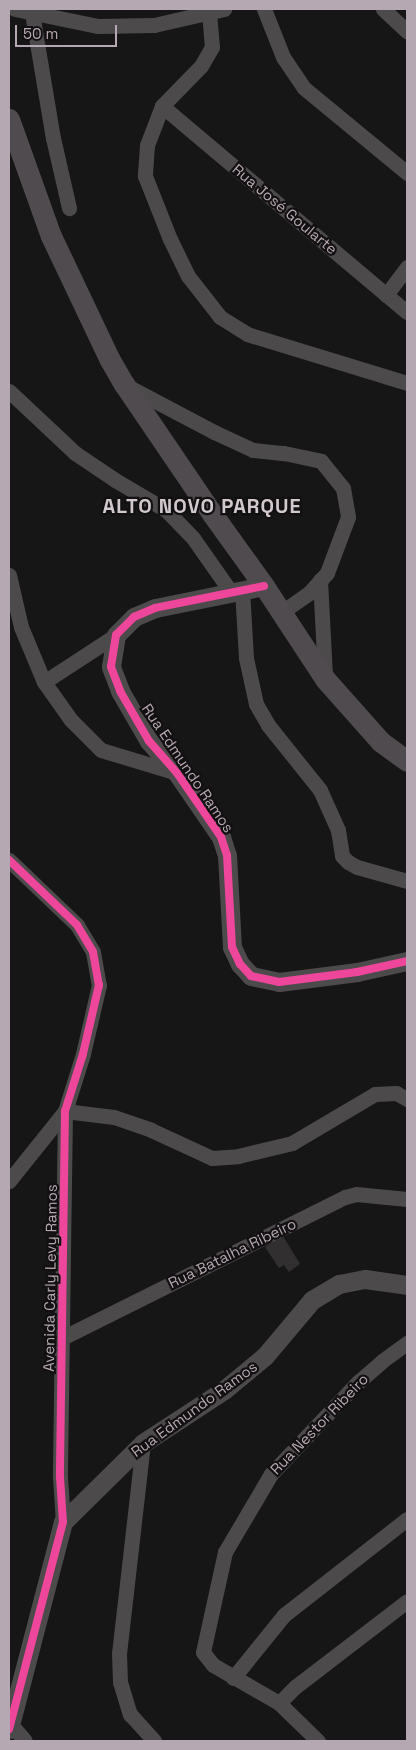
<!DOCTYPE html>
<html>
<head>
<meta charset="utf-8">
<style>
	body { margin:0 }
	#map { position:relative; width:416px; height:1750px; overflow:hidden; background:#161616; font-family:"Space Grotesk",sans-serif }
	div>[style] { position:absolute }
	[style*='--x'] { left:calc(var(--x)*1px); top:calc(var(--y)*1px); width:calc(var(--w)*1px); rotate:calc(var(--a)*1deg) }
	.building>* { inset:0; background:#312f30 }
	.minor>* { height:15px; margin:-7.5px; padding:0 7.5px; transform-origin:7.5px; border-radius:7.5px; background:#4d4a4c }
	.tertiary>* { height:19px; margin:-9.5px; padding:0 9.5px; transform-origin:9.5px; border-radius:9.5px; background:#4d4a4c }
	.secondary>* { height:21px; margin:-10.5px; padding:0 10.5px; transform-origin:10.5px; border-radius:10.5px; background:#4f4b4e }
	.cycleway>* { height:8px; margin:-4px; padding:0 4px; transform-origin:4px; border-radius:4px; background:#ed469a }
	span { translate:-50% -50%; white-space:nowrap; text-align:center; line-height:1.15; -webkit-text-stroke:4.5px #121011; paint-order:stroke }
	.street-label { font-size:15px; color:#b6a8b2 }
	.district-label { font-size:20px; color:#d2c9cf; font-weight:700; letter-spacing:1px }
	.frame { position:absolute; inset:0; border:10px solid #b6a8b2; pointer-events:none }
	.scale { position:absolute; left:15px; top:25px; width:102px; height:22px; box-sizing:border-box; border:2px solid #b6a8b2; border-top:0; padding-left:6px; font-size:15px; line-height:18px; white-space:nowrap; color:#b6a8b2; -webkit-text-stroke:4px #121011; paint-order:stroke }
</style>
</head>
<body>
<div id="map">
	<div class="building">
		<div style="clip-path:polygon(283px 1236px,300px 1264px,289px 1272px,284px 1265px,279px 1268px,265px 1247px)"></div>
	</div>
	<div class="minor">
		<div style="--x:15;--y:9;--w:85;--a:11.6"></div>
		<div style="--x:98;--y:26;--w:56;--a:-1"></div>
		<div style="--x:154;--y:25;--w:72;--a:-12.9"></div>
		<div style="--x:264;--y:9;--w:52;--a:68.4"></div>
		<div style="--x:283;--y:57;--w:37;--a:56"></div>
		<div style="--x:304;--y:88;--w:134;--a:39.5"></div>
		<div style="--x:383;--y:9;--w:33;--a:43"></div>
		<div style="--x:32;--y:13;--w:127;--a:80.5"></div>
		<div style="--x:53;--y:138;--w:72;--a:77.1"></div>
		<div style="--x:209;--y:13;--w:34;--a:85"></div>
		<div style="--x:212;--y:47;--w:22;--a:120"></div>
		<div style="--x:201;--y:66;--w:56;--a:134.3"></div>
		<div style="--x:162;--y:106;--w:42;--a:111"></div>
		<div style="--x:147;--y:145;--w:31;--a:94"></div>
		<div style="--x:145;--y:176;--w:68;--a:68.4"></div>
		<div style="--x:170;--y:239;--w:41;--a:64.1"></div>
		<div style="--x:188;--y:276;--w:52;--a:52"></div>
		<div style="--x:220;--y:317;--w:32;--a:32"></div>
		<div style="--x:247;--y:334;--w:167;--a:17"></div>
		<div style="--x:162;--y:106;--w:320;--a:40.1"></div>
		<div style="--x:386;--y:295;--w:35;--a:-53"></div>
		<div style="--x:125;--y:385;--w:101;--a:27.8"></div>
		<div style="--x:214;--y:432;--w:43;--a:24.8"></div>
		<div style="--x:253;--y:450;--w:31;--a:6"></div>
		<div style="--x:284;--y:453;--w:38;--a:12"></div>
		<div style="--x:321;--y:461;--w:35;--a:51"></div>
		<div style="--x:343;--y:488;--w:29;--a:80"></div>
		<div style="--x:348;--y:517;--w:60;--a:110.6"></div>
		<div style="--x:327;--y:573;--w:27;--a:132"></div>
		<div style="--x:309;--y:593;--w:35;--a:145"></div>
		<div style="--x:9;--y:391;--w:91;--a:43.2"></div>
		<div style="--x:75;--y:453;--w:48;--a:34"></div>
		<div style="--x:115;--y:480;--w:59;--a:30.5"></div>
		<div style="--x:166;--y:510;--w:39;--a:46"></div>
		<div style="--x:193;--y:538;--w:66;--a:54.9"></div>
		<div style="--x:9;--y:575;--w:53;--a:77"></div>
		<div style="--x:21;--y:627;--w:60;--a:67.3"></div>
		<div style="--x:44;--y:682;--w:47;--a:54.6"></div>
		<div style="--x:71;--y:720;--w:42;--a:45"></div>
		<div style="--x:101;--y:750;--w:79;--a:16.8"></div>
		<div style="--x:320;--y:580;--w:97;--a:87"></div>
		<div style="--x:242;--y:590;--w:68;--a:86.6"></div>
		<div style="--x:246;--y:658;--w:47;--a:77.7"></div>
		<div style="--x:256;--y:704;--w:24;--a:60"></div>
		<div style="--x:268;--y:725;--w:83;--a:51.3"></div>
		<div style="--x:320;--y:790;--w:44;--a:65.8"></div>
		<div style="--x:338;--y:830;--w:26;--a:81"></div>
		<div style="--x:342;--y:856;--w:8;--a:45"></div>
		<div style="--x:348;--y:862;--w:10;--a:29"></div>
		<div style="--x:357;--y:867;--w:52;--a:15.6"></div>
		<div style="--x:44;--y:682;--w:86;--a:-33.1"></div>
		<div style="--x:9;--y:860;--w:94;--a:43.7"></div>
		<div style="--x:77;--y:925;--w:31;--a:59"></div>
		<div style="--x:93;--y:952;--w:34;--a:80"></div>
		<div style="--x:99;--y:985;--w:71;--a:103.1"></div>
		<div style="--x:83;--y:1054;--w:60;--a:107.5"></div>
		<div style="--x:65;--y:1111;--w:366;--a:90.8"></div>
		<div style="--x:60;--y:1477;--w:45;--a:86.2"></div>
		<div style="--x:9;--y:1181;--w:90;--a:-51.3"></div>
		<div style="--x:65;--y:1111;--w:49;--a:7"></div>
		<div style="--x:114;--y:1117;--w:39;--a:19"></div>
		<div style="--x:151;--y:1130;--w:67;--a:24.7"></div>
		<div style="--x:212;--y:1158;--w:26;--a:-4"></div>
		<div style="--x:238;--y:1156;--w:56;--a:-13.5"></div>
		<div style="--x:292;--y:1143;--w:96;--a:-30.6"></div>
		<div style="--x:375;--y:1094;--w:21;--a:-3"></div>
		<div style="--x:396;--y:1093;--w:13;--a:29"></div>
		<div style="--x:64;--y:1337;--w:314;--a:-26.5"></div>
		<div style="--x:345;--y:1197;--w:11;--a:-15"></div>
		<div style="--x:356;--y:1194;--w:51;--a:5.6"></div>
		<div style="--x:143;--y:1443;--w:211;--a:96.5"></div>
		<div style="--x:119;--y:1653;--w:29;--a:88"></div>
		<div style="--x:120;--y:1682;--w:34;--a:73"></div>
		<div style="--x:130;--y:1714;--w:36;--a:48"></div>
		<div style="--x:233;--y:1678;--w:81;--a:-51"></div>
		<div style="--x:284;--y:1615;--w:156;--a:-38"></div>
		<div style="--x:279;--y:1703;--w:23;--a:-45"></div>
		<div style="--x:295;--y:1687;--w:141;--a:-37.5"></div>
		<div style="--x:10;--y:1723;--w:23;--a:50"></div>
		<div style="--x:318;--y:1741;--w:54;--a:-135.7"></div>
		<div style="--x:279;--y:1703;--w:76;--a:-150.1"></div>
		<div style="--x:213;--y:1665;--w:16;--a:-128"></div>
		<div style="--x:203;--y:1652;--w:102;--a:-77.6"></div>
		<div style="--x:225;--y:1552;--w:91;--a:-59.5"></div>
		<div style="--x:271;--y:1474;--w:125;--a:-46.6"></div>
		<div style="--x:357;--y:1383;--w:33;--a:-41"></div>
		<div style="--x:382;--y:1361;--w:31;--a:-36"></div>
	</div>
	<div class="tertiary">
		<div style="--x:264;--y:586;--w:111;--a:168.6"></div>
		<div style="--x:155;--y:608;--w:23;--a:157"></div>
		<div style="--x:134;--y:617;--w:25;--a:135"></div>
		<div style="--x:116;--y:635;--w:32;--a:99"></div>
		<div style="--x:111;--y:667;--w:26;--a:69"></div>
		<div style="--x:120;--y:691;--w:58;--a:59.9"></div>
		<div style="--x:149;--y:741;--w:43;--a:48.8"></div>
		<div style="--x:177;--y:773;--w:78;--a:55.5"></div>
		<div style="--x:221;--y:837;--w:19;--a:72"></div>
		<div style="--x:227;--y:855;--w:92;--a:86.9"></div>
		<div style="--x:232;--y:947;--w:19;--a:65"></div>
		<div style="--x:240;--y:964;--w:16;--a:47"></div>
		<div style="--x:251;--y:976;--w:29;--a:12"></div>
		<div style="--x:279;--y:982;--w:79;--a:-7.3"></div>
		<div style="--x:357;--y:972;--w:51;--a:-12.4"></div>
		<div style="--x:9;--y:1729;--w:214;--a:-75.4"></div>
		<div style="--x:63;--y:1522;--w:112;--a:-44.6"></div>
		<div style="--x:143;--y:1443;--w:97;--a:-33.2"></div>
		<div style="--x:224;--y:1390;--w:53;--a:-39.7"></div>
		<div style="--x:265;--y:1356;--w:73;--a:-50"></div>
		<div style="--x:312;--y:1300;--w:31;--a:-31"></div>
		<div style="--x:339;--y:1284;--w:26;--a:-11"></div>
		<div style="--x:365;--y:1279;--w:42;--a:8.1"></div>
	</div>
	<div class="secondary">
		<div style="--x:9;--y:119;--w:124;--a:70.3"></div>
		<div style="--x:51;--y:236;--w:137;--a:64.6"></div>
		<div style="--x:110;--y:360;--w:28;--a:60"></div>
		<div style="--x:124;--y:384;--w:158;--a:55.8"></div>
		<div style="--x:213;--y:515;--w:87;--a:54.3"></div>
		<div style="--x:264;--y:586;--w:111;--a:56.7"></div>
		<div style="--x:325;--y:679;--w:84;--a:48.4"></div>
		<div style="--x:381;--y:742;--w:32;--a:36"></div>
	</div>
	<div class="cycleway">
		<div style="--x:264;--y:586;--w:111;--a:168.6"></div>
		<div style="--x:155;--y:608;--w:23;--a:157"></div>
		<div style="--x:134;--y:617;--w:25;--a:135"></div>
		<div style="--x:116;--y:635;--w:32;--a:99"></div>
		<div style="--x:111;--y:667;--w:26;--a:69"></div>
		<div style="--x:120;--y:691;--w:58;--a:59.9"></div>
		<div style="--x:149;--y:741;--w:43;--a:48.8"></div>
		<div style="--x:177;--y:773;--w:78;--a:55.5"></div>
		<div style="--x:221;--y:837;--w:19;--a:72"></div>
		<div style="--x:227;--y:855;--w:92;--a:86.9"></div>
		<div style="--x:232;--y:947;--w:19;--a:65"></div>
		<div style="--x:240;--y:964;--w:16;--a:47"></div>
		<div style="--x:251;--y:976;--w:29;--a:12"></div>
		<div style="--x:279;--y:982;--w:79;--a:-7.3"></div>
		<div style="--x:357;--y:972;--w:51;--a:-12.4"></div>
		<div style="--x:9;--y:860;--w:94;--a:43.7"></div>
		<div style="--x:77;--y:925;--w:31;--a:59"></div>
		<div style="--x:93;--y:952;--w:34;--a:80"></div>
		<div style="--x:99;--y:985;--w:71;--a:103.1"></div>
		<div style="--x:83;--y:1054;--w:60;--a:107.5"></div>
		<div style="--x:65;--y:1111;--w:366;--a:90.8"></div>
		<div style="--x:60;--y:1477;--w:45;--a:86.2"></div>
		<div style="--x:63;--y:1522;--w:214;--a:104.6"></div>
	</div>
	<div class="street-label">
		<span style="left:285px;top:209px;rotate:40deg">Rua José Goularte</span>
		<span style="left:188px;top:768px;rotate:56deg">Rua Edmundo Ramos</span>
		<span style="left:232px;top:1253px;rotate:-26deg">Rua Batalha Ribeiro</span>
		<span style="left:50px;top:1278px;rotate:-89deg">Avenida Carly Levy Ramos</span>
		<span style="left:194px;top:1409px;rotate:-36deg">Rua Edmundo Ramos</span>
		<span style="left:319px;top:1424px;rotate:-46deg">Rua Nestor Ribeiro</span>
	</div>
	<div class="district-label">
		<span style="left:202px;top:506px">ALTO NOVO PARQUE</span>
	</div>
	<div class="frame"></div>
	<div class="scale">50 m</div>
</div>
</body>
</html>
